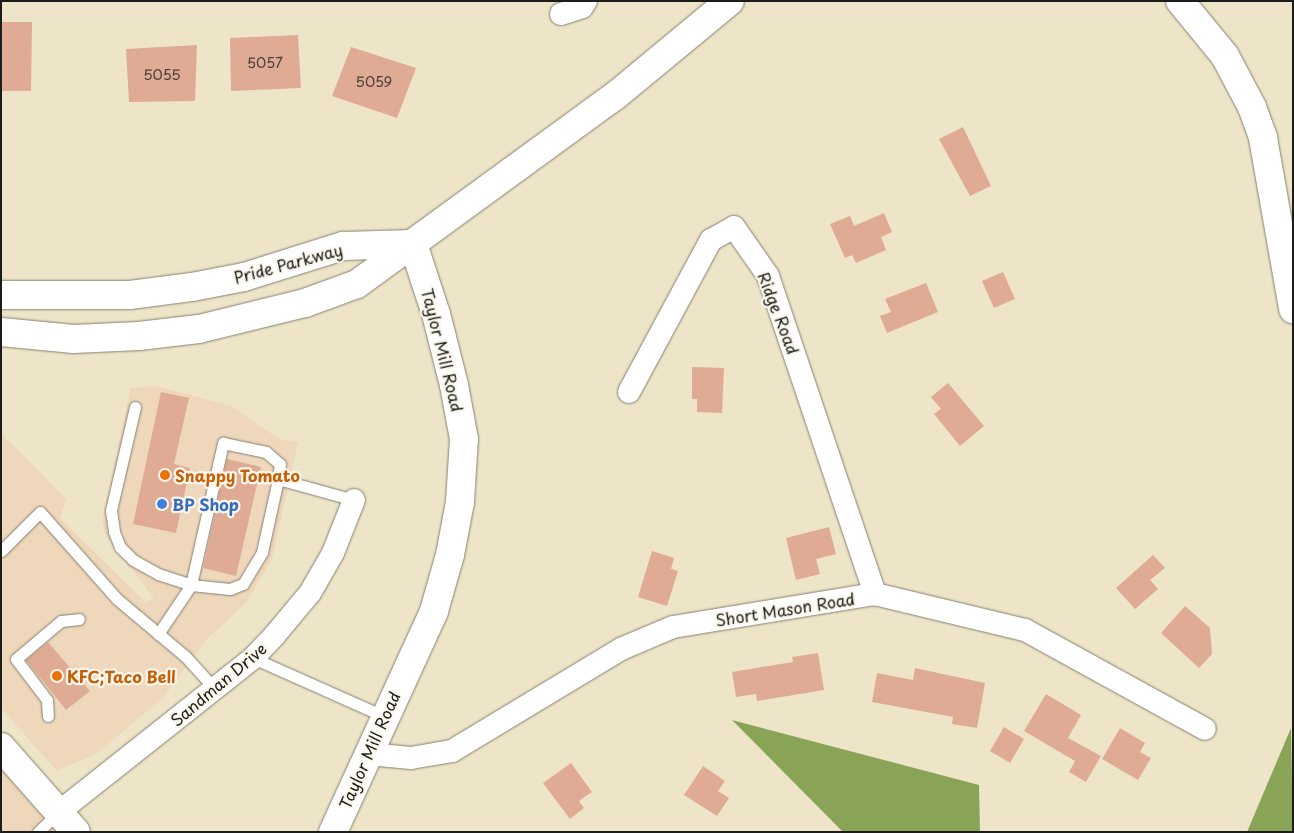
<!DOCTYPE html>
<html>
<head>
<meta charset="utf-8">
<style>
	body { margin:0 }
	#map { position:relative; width:1294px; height:833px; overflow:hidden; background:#eee5c8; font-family:"Playpen Sans",sans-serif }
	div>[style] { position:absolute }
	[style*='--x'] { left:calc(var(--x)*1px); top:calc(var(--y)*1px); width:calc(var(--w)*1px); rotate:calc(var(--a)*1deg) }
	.built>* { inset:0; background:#eed7bb }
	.forest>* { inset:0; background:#89a457 }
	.building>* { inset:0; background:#dfab95 }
	.roads { filter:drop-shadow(0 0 1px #858072) drop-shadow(0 0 1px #858072) }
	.service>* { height:11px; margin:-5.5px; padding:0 5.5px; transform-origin:5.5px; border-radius:5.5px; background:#fff }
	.minor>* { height:22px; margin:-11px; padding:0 11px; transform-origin:11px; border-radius:11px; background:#fff }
	.tertiary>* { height:28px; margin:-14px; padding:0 14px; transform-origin:14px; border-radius:14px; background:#fff }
	.secondary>* { height:28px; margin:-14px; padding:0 14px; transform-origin:14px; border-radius:14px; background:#fff }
	.motorway>* { height:28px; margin:-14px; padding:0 14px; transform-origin:14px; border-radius:14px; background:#fff }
	.dots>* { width:14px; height:14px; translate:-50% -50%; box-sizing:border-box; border:2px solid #fbf7ec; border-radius:50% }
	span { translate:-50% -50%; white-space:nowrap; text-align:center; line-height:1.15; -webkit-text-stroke:4.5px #fbf7ec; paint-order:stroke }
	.number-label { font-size:14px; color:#4d403a }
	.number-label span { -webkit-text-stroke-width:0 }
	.street-label { font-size:16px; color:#1c1c1c }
	.food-label { font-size:16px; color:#c56008; font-weight:700 }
	.left { translate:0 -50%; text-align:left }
	.shop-label { font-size:16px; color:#366cbe; font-weight:700 }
	.frame { position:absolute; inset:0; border:2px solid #1c1c1c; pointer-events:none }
</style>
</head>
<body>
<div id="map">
	<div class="built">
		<div style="clip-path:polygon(156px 386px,231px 406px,279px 439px,298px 442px,272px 559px,247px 602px,205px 641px,163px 698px,96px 754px,57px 771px,1px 708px,1px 433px,66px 499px,60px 518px,146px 603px,154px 598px,106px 537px,102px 521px,131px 388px)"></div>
		<div style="clip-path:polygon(1px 747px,76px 832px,1px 832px)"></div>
	</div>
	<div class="forest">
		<div style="clip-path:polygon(732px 720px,979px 785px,980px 832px,843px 832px)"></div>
		<div style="clip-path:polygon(1291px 728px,1293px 832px,1247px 832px)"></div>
	</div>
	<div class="building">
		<div style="clip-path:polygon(1px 22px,32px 22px,31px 91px,1px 91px)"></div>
		<div style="clip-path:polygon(298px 35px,301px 88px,231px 91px,230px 38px)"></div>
		<div style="clip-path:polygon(197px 45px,195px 101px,129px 102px,126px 49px)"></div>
		<div style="clip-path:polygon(351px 47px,416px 68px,397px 118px,332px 96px)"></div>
		<div style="clip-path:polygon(963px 127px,991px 186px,970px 196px,939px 139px)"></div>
		<div style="clip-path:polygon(884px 213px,892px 232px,881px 237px,886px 250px,856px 263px,852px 255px,845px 258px,830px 224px,850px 216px,854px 226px)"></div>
		<div style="clip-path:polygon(1003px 272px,1015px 299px,994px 308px,982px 281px)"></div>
		<div style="clip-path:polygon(926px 283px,938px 312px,887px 333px,880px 316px,891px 312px,885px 299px)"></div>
		<div style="clip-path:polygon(692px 367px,724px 368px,722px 413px,697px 412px,697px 399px,692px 399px)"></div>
		<div style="clip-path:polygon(948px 383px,984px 426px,960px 446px,934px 414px,941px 409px,931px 397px)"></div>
		<div style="clip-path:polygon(161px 392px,189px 398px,174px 464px,190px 468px,176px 533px,133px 524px)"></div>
		<div style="clip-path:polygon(227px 459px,261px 467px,236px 576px,203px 568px)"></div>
		<div style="clip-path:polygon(829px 527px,836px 554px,816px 559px,820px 574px,796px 580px,786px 538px)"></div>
		<div style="clip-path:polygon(652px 551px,674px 558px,671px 569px,678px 571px,667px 606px,638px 597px)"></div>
		<div style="clip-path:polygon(1153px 555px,1165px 568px,1150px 580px,1158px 589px,1135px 609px,1116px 588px)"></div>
		<div style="clip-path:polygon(1185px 606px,1210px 628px,1212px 654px,1199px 668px,1161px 633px)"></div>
		<div style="clip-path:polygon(48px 642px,90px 691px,66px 710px,26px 660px)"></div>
		<div style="clip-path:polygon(818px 653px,824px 690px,757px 701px,756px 694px,736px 697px,732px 672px,793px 662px,792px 657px)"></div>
		<div style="clip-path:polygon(915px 668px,985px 683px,977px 728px,952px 724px,953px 717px,872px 702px,877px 673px,913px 680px)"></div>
		<div style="clip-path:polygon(1046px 694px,1081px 715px,1068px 738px,1101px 756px,1086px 782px,1069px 772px,1075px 761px,1024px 731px)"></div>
		<div style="clip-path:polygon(1004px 727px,1024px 739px,1010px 763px,990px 751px)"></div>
		<div style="clip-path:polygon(1120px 728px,1145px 743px,1140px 752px,1151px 758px,1138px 780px,1102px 759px)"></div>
		<div style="clip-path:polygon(571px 763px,592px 792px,579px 801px,584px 808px,570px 819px,543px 783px)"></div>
		<div style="clip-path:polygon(703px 766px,725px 781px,718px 791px,729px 798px,717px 816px,684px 795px)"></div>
	</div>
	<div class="roads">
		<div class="service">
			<div style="--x:135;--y:407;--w:106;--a:103.1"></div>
			<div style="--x:111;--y:510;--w:22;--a:82"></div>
			<div style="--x:114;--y:532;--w:16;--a:68"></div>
			<div style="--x:120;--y:547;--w:18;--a:45"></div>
			<div style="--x:133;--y:560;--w:29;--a:29"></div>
			<div style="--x:158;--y:574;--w:35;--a:18"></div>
			<div style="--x:191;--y:585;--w:146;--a:-77.3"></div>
			<div style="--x:223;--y:443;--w:44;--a:11.8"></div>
			<div style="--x:266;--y:452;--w:18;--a:41"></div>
			<div style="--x:280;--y:464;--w:15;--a:98"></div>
			<div style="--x:1;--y:551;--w:55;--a:-45"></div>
			<div style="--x:40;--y:512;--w:116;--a:48.5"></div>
			<div style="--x:117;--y:599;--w:89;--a:40"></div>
			<div style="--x:185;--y:656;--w:45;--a:47.7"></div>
			<div style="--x:158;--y:634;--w:59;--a:-56"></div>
			<div style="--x:191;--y:585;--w:39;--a:6"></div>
			<div style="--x:230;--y:589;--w:14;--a:-21"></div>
			<div style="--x:243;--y:584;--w:37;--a:-59"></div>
			<div style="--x:262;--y:552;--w:75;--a:-77.6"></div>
			<div style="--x:278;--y:479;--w:79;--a:15.4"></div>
			<div style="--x:253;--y:658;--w:142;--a:24"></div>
			<div style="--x:48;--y:716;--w:16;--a:-94"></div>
			<div style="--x:47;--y:700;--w:51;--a:-127.1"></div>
			<div style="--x:16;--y:659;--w:59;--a:-40.2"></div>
			<div style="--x:61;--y:621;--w:18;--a:-6"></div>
			<div style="--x:38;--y:832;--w:29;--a:-44"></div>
		</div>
		<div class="minor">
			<div style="--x:561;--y:14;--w:22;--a:-18"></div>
			<div style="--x:582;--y:7;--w:7;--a:-56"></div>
			<div style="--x:629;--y:392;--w:173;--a:-61.7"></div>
			<div style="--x:711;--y:240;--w:26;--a:-29"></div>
			<div style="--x:734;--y:227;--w:60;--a:55.2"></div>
			<div style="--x:768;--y:276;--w:336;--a:71.4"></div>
			<div style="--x:369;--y:754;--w:42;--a:5.4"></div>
			<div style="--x:411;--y:758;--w:42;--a:-9.7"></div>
			<div style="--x:452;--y:751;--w:197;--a:-31.1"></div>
			<div style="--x:621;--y:649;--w:56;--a:-22.9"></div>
			<div style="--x:673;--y:627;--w:205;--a:-9.3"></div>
			<div style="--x:875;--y:594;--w:154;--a:13.5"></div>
			<div style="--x:1025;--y:630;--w:205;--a:28.8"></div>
			<div style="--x:59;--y:812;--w:248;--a:-38.4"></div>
			<div style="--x:253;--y:658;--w:30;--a:-46"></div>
			<div style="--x:274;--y:636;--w:56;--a:-50.1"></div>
			<div style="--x:310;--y:593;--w:46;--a:-60.1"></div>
			<div style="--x:333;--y:553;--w:57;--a:-68.4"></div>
		</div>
		<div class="tertiary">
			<div style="--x:1;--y:747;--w:113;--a:48.6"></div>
			<div style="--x:333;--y:832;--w:243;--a:-65.4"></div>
			<div style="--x:434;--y:611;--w:58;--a:-74.1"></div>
			<div style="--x:450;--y:555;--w:54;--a:-79.3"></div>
			<div style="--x:460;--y:502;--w:63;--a:-86.4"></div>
			<div style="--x:464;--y:439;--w:55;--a:-100.5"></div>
			<div style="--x:454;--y:385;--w:73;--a:-104.2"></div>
			<div style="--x:436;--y:314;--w:74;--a:-108.2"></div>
		</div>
		<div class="secondary">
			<div style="--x:1;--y:295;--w:129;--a:0"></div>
			<div style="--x:130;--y:295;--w:63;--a:-7.4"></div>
			<div style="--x:192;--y:287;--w:53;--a:-10.9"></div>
			<div style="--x:244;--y:277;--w:104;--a:-17.4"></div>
			<div style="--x:343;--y:246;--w:70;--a:-1.6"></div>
			<div style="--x:1;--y:332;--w:73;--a:5.5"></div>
			<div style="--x:74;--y:339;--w:65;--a:-2.6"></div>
			<div style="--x:139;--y:336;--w:60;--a:-6.7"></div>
			<div style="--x:199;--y:329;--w:109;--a:-13.8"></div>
			<div style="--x:305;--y:303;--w:55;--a:-20.1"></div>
			<div style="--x:357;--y:284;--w:319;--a:-36.1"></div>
			<div style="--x:615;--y:96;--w:149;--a:-39.6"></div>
		</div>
		<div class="motorway">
			<div style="--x:1180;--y:1;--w:71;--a:50.7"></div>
			<div style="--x:1225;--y:56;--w:58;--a:62.1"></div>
			<div style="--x:1252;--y:107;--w:33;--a:70"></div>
			<div style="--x:1263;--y:138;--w:174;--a:80"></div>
		</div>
	</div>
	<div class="dots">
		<div style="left:165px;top:475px;background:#e8710a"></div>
		<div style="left:162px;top:504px;background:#3f7fe0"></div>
		<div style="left:57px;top:676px;background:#e8710a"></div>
	</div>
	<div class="number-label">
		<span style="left:265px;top:63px">5057</span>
		<span style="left:162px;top:75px">5055</span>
		<span style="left:374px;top:82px">5059</span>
	</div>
	<div class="street-label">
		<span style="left:288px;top:263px;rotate:-15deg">Pride Parkway</span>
		<span style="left:779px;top:313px;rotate:69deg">Ridge Road</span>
		<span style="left:443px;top:350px;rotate:76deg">Taylor Mill Road</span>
		<span style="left:785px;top:609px;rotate:-9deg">Short Mason Road</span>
		<span style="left:218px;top:684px;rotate:-40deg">Sandman Drive</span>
		<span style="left:369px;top:750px;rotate:-66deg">Taylor Mill Road</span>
	</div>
	<div class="food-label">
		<span class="left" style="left:175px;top:475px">Snappy Tomato</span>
		<span class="left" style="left:67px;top:676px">KFC;Taco Bell</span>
	</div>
	<div class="shop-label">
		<span class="left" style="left:172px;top:504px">BP Shop</span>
	</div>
	<div class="frame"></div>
</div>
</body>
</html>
